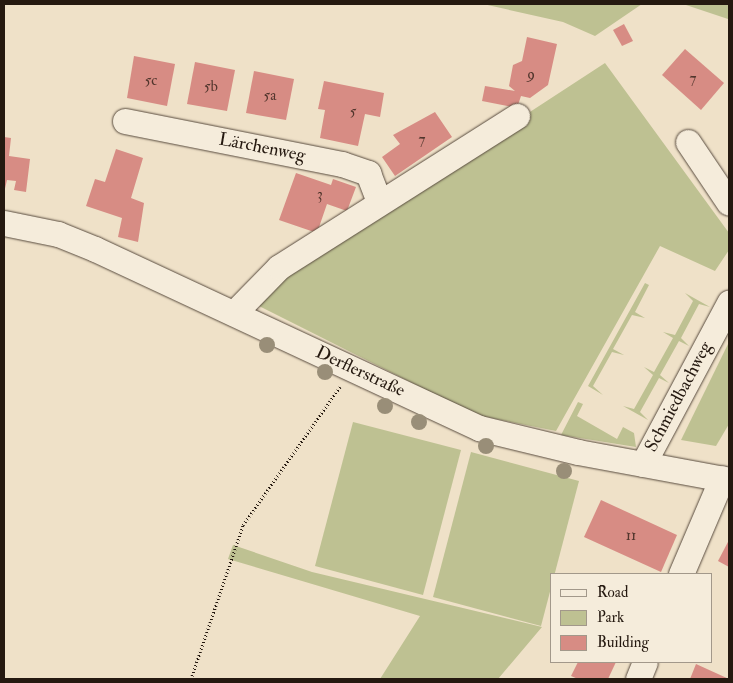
<!DOCTYPE html>
<html>
<head>
<meta charset="utf-8">
<style>
	body { margin:0 }
	#map { position:relative; width:733px; height:683px; overflow:hidden; background:#efe1c8; font-family:"IM FELL Double Pica",serif }
	div>[style] { position:absolute }
	[style*='--x'] { left:calc(var(--x)*1px); top:calc(var(--y)*1px); width:calc(var(--w)*1px); rotate:calc(var(--a)*1deg) }
	.green>* { inset:0; background:#bec192 }
	.building>* { inset:0; background:#d78c84 }
	.path>* { height:3px; margin-top:-1.5px; transform-origin:0; background:repeating-linear-gradient(90deg,#251910 0 1px,transparent 0 3.5px) }
	.roads { filter:drop-shadow(0 0 1px #584b3e) drop-shadow(0 0 1px #584b3e) }
	.minor>* { height:25px; margin:-12.5px; padding:0 12.5px; transform-origin:12.5px; border-radius:12.5px; background:#f5ecdb }
	.trees>* { width:16px; height:16px; margin:-8px; border-radius:50%; background:#998e78 }
	span { translate:-50% -50%; white-space:nowrap; text-align:center; line-height:1.15; -webkit-text-stroke:4.5px #f5ecdb; paint-order:stroke }
	.number-label { font-size:15px; color:#52362d }
	.number-label span { -webkit-text-stroke-width:0 }
	.street-label { font-size:18px; color:#251910 }
	.frame { position:absolute; inset:0; border:5px solid #251910; pointer-events:none }
	.legend { position:absolute; left:550px; top:573px; width:162px; height:90px; box-sizing:border-box; background:#f5ecdb; border:1px solid #a2988a; margin:0; padding:6px 9px; list-style:none; font-size:15px; color:#251910 }
	.legend li { display:flex; align-items:center; gap:10px; height:25px }
	.legend b { width:25px; border:1px solid #a2988a }
</style>
</head>
<body>
<div id="map">
	<div class="green">
		<div style="clip-path:polygon(483px 4px,642px 4px,595px 36px,563px 22px)"></div>
		<div style="clip-path:polygon(683px 4px,729px 4px,729px 18px,728px 19px)"></div>
		<div style="clip-path:polygon(605px 63px,729px 233px,729px 250px,715px 271px,660px 246px,556px 431px,476px 415px,259px 306px,286px 271px)"></div>
		<div style="clip-path:polygon(645px 283px,649px 285px,635px 312px,645px 318px,632px 315px,613px 349px,624px 355px,612px 352px,593px 386px,603px 395px,588px 386px)"></div>
		<div style="clip-path:polygon(685px 293px,710px 307px,699px 304px,681px 338px,689px 346px,679px 341px,660px 375px,669px 383px,659px 378px,640px 412px,648px 420px,623px 406px,634px 409px,653px 375px,644px 367px,654px 372px,673px 338px,663px 332px,675px 335px,693px 301px)"></div>
		<div style="clip-path:polygon(729px 342px,729px 424px,716px 446px,681px 440px)"></div>
		<div style="clip-path:polygon(578px 402px,583px 404px,577px 416px,617px 439px,623px 427px,634px 433px,636px 447px,561px 435px)"></div>
		<div style="clip-path:polygon(353px 422px,461px 450px,423px 595px,315px 566px)"></div>
		<div style="clip-path:polygon(471px 452px,579px 481px,541px 626px,433px 597px)"></div>
		<div style="clip-path:polygon(233px 545px,312px 572px,542px 627px,498px 679px,380px 679px,420px 616px,228px 559px)"></div>
	</div>
	<div class="building">
		<div style="clip-path:polygon(624px 24px,633px 41px,622px 46px,613px 30px)"></div>
		<div style="clip-path:polygon(527px 37px,557px 44px,548px 85px,530px 98px,521px 96px,517px 108px,482px 101px,485px 86px,515px 91px,509px 86px,513px 65px,522px 61px)"></div>
		<div style="clip-path:polygon(685px 49px,724px 83px,701px 110px,662px 75px)"></div>
		<div style="clip-path:polygon(134px 56px,175px 64px,167px 106px,127px 98px)"></div>
		<div style="clip-path:polygon(195px 62px,235px 70px,227px 111px,187px 104px)"></div>
		<div style="clip-path:polygon(254px 71px,294px 79px,286px 120px,246px 113px)"></div>
		<div style="clip-path:polygon(324px 81px,384px 93px,380px 117px,365px 114px,358px 146px,320px 138px,325px 110px,318px 109px)"></div>
		<div style="clip-path:polygon(435px 112px,452px 137px,395px 176px,382px 157px,400px 144px,393px 135px)"></div>
		<div style="clip-path:polygon(4px 137px,11px 138px,9px 156px,30px 159px,26px 192px,14px 190px,16px 181px,7px 180px,4px 193px)"></div>
		<div style="clip-path:polygon(116px 149px,143px 158px,131px 198px,144px 203px,138px 242px,118px 237px,122px 218px,86px 206px,95px 179px,105px 182px)"></div>
		<div style="clip-path:polygon(296px 173px,331px 185px,333px 179px,356px 187px,347px 211px,327px 204px,317px 233px,279px 220px)"></div>
		<div style="clip-path:polygon(601px 500px,677px 535px,661px 572px,584px 537px)"></div>
		<div style="clip-path:polygon(729px 540px,729px 567px,718px 561px)"></div>
		<div style="clip-path:polygon(578px 662px,616px 662px,608px 679px,578px 679px,571px 676px)"></div>
		<div style="clip-path:polygon(696px 664px,729px 679px,690px 679px)"></div>
	</div>
	<div class="path">
		<div style="--x:191;--y:679;--w:163;--a:-71.3"></div>
		<div style="--x:243;--y:525;--w:169;--a:-54.9"></div>
	</div>
	<div class="roads">
		<div class="minor">
			<div style="--x:125;--y:121;--w:221;--a:11.2"></div>
			<div style="--x:342;--y:164;--w:28;--a:19"></div>
			<div style="--x:368;--y:173;--w:31;--a:69"></div>
			<div style="--x:688;--y:142;--w:73;--a:56.1"></div>
			<div style="--x:4;--y:223;--w:55;--a:11.5"></div>
			<div style="--x:58;--y:234;--w:40;--a:22"></div>
			<div style="--x:95;--y:249;--w:424;--a:25"></div>
			<div style="--x:479;--y:428;--w:102;--a:13.6"></div>
			<div style="--x:578;--y:452;--w:154;--a:10.5"></div>
			<div style="--x:234;--y:313;--w:64;--a:-45.6"></div>
			<div style="--x:279;--y:267;--w:282;--a:-32.4"></div>
			<div style="--x:643;--y:464;--w:183;--a:-61.9"></div>
			<div style="--x:681;--y:574;--w:104;--a:-66.9"></div>
			<div style="--x:638;--y:679;--w:18;--a:-68"></div>
		</div>
	</div>
	<div class="trees">
		<div style="left:267px;top:345px"></div>
		<div style="left:325px;top:372px"></div>
		<div style="left:385px;top:406px"></div>
		<div style="left:419px;top:422px"></div>
		<div style="left:486px;top:446px"></div>
		<div style="left:564px;top:471px"></div>
	</div>
	<div class="number-label">
		<span style="left:531px;top:75px">9</span>
		<span style="left:693px;top:79px">7</span>
		<span style="left:151px;top:81px">5c</span>
		<span style="left:211px;top:87px">5b</span>
		<span style="left:270px;top:96px">5a</span>
		<span style="left:353px;top:112px">5</span>
		<span style="left:422px;top:140px">7</span>
		<span style="left:320px;top:195px">3</span>
		<span style="left:631px;top:536px">11</span>
	</div>
	<div class="street-label">
		<span style="left:262px;top:148px;rotate:11deg">Lärchenweg</span>
		<span style="left:360px;top:372px;rotate:25deg">Derflerstraße</span>
		<span style="left:679px;top:397px;rotate:-62deg">Schmiedbachweg</span>
	</div>
	<div class="frame"></div>
	<ul class="legend">
	<li><b style="height:6px;background:#f5ecdb"></b>Road</li>
	<li><b style="height:14px;background:#bec192"></b>Park</li>
	<li><b style="height:14px;background:#d78c84"></b>Building</li>
	</ul>
</div>
</body>
</html>
